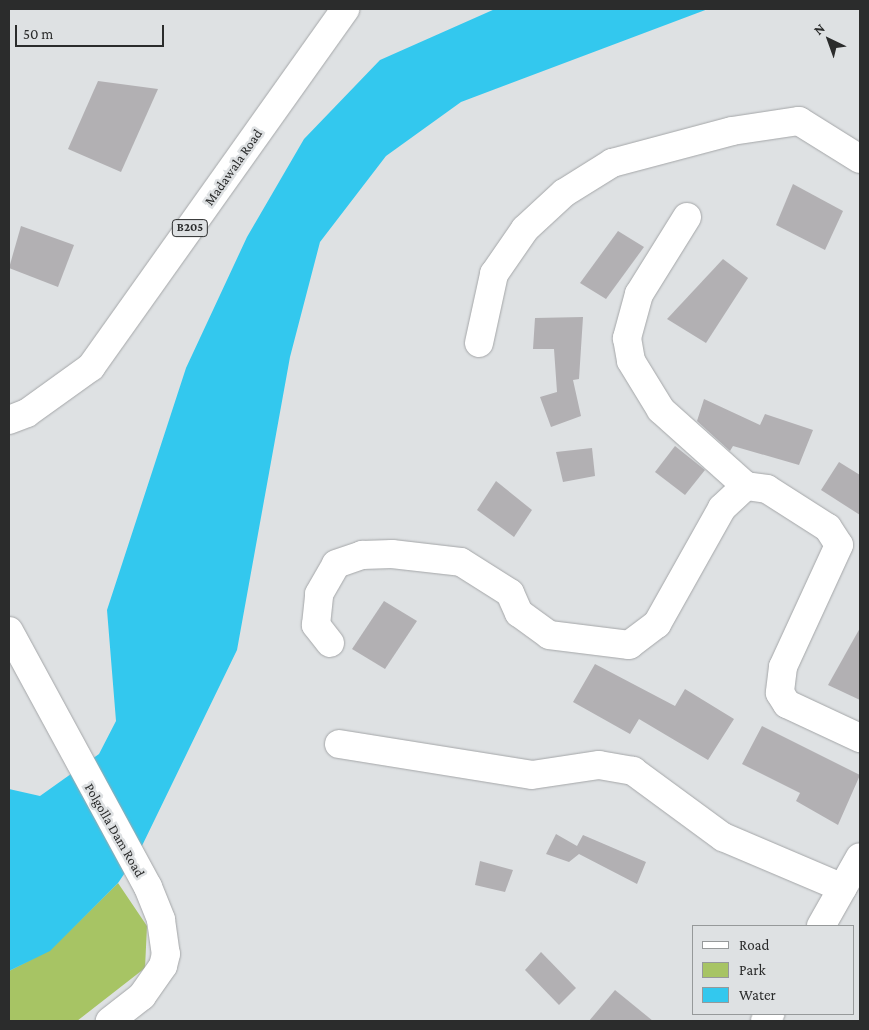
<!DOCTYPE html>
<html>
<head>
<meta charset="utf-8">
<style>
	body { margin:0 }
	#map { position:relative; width:869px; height:1030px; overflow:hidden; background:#dee1e3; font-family:"Crimson Pro",serif }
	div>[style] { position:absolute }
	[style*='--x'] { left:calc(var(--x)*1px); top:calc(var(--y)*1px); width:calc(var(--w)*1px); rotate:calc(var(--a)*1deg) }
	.green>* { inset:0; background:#a7c464 }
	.water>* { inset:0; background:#33c8ee }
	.building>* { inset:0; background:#b2b0b3 }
	.roads { filter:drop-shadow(0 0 1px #a4a6a8) drop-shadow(0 0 1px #a4a6a8) }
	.minor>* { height:28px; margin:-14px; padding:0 14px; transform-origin:14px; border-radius:14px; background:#fff }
	.major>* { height:28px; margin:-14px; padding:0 14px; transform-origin:14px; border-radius:14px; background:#fff }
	span { translate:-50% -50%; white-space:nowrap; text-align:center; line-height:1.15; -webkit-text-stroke:5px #dee1e3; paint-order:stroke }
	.shield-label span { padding:1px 4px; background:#dee1e3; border:1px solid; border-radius:4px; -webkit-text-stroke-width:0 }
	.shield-label { font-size:12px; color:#2b2c2c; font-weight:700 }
	.street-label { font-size:14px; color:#2b2c2c }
	.frame { position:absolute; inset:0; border:10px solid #2b2c2c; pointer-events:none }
	.legend { position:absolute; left:692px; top:925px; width:162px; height:90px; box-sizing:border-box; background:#dee1e3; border:1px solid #96999a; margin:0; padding:6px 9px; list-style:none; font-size:15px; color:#2b2c2c }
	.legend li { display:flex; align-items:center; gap:10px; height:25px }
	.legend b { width:25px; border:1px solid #96999a }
	.north { position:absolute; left:804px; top:15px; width:50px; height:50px; -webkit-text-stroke:4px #dee1e3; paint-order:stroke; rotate:318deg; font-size:14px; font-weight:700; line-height:20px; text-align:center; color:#2b2c2c }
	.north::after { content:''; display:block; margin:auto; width:18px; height:22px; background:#2b2c2c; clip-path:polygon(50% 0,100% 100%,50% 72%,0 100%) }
	.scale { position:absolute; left:15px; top:25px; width:149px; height:22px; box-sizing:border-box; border:2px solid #2b2c2c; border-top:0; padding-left:6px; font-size:15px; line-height:18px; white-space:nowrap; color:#2b2c2c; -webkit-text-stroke:4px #dee1e3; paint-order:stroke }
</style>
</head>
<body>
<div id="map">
	<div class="green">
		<div style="clip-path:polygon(118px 883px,147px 926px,145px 968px,77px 1021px,9px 1021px,9px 971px,50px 950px)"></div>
	</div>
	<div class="water">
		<div style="clip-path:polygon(495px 9px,708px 9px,461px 102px,386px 156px,320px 242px,290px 357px,237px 650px,139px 852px,118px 883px,50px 951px,9px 971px,9px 789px,40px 796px,99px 754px,116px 721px,107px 610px,186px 368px,247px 237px,304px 139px,380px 60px)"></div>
	</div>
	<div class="building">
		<div style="clip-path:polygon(98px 81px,158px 89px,121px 172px,68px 149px)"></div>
		<div style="clip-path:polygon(793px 184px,843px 211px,825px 250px,776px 225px)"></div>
		<div style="clip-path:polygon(21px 226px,74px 245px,58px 287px,9px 268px)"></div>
		<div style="clip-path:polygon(618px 231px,644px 247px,606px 299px,580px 283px)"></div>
		<div style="clip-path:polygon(723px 259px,748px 278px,706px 343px,667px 319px)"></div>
		<div style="clip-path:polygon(583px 317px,579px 379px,573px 380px,581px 416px,551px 427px,540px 397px,557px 392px,554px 349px,533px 349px,535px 318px)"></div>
		<div style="clip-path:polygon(704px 399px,760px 425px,765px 414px,813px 430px,799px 465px,733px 446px,730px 451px,697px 421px)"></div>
		<div style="clip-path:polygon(675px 446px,705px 470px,685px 495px,655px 472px)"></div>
		<div style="clip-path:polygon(592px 448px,595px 476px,563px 482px,556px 452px)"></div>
		<div style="clip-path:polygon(839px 462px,860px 475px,860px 515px,821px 490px)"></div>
		<div style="clip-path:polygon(496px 481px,532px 510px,514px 537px,477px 510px)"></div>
		<div style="clip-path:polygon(384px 601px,417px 621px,385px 669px,352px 649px)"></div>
		<div style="clip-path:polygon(860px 628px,860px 700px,828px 685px)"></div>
		<div style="clip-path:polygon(595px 664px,675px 706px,685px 689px,734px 719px,708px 760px,639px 719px,630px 734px,573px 702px)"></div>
		<div style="clip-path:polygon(762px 726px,860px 775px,838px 825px,796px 801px,800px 793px,742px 764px)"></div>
		<div style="clip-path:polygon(556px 834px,577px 846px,583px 835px,646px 862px,637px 884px,579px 854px,569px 862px,546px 854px)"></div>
		<div style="clip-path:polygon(480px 861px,513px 870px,505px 892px,475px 885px)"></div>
		<div style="clip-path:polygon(541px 952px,576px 988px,559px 1005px,525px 970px)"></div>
		<div style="clip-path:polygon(615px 990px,653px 1021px,589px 1021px)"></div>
	</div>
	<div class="roads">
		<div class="minor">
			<div style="--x:687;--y:217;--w:91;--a:121.9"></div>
			<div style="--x:639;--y:294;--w:46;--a:105.3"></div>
			<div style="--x:627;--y:338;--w:23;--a:80"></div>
			<div style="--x:631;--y:361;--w:57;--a:58.5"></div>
			<div style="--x:661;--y:410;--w:114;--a:41.8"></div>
			<div style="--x:479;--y:343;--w:71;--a:-77.7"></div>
			<div style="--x:494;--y:274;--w:55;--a:-55.4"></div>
			<div style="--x:525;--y:229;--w:53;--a:-42.7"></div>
			<div style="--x:564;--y:193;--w:57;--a:-32"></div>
			<div style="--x:612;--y:163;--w:124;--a:-14.9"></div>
			<div style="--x:732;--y:131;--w:68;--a:-8.5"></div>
			<div style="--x:799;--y:121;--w:72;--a:31.9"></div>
			<div style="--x:330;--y:643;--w:23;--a:-128"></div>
			<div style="--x:316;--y:625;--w:31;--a:-84"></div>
			<div style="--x:319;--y:594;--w:34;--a:-60"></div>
			<div style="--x:336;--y:564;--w:28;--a:-19"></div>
			<div style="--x:362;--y:555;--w:30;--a:-2"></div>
			<div style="--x:392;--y:554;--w:69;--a:6.6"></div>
			<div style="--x:461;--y:562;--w:58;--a:32.3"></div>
			<div style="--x:510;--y:593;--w:22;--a:66"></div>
			<div style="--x:519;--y:613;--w:37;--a:36"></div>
			<div style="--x:549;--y:635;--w:81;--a:7.1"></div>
			<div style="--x:629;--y:645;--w:35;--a:-37"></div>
			<div style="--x:657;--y:624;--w:133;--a:-60.7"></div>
			<div style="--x:722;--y:508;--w:33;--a:-43"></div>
			<div style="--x:746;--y:486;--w:21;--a:8"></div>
			<div style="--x:767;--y:489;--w:72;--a:32.6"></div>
			<div style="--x:828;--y:528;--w:20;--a:57"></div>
			<div style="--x:839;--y:545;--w:134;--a:114.7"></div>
			<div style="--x:783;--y:667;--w:26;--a:97"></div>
			<div style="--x:780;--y:693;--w:13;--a:58"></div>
			<div style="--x:787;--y:704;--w:81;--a:25"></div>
			<div style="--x:339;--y:744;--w:195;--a:9.1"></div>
			<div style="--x:532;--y:775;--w:68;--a:-8.5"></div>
			<div style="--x:599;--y:765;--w:35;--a:10"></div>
			<div style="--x:633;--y:771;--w:112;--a:36.3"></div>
			<div style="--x:723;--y:837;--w:130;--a:23"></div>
			<div style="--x:821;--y:926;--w:79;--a:-60.5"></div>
			<div style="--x:765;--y:1021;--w:9;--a:-54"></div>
		</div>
		<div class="major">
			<div style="--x:9;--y:420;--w:19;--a:-21"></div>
			<div style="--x:27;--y:413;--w:79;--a:-35.7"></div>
			<div style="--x:91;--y:367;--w:439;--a:-54.6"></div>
			<div style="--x:9;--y:631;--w:291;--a:61.5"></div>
			<div style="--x:148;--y:887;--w:35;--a:68"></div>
			<div style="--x:161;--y:920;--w:34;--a:82"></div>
			<div style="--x:166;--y:954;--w:12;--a:104"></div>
			<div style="--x:163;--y:966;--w:37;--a:125"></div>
			<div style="--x:142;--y:996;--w:41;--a:142"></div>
		</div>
	</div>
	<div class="shield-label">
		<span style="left:190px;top:228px">B205</span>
	</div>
	<div class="street-label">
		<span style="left:233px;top:167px;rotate:-55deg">Madawala Road</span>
		<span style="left:115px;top:830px;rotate:60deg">Polgolla Dam Road</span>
	</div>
	<div class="frame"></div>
	<ul class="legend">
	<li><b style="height:6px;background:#fff"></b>Road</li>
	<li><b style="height:14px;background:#a7c464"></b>Park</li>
	<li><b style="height:14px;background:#33c8ee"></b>Water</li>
	</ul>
	<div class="north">N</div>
	<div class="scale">50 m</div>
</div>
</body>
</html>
